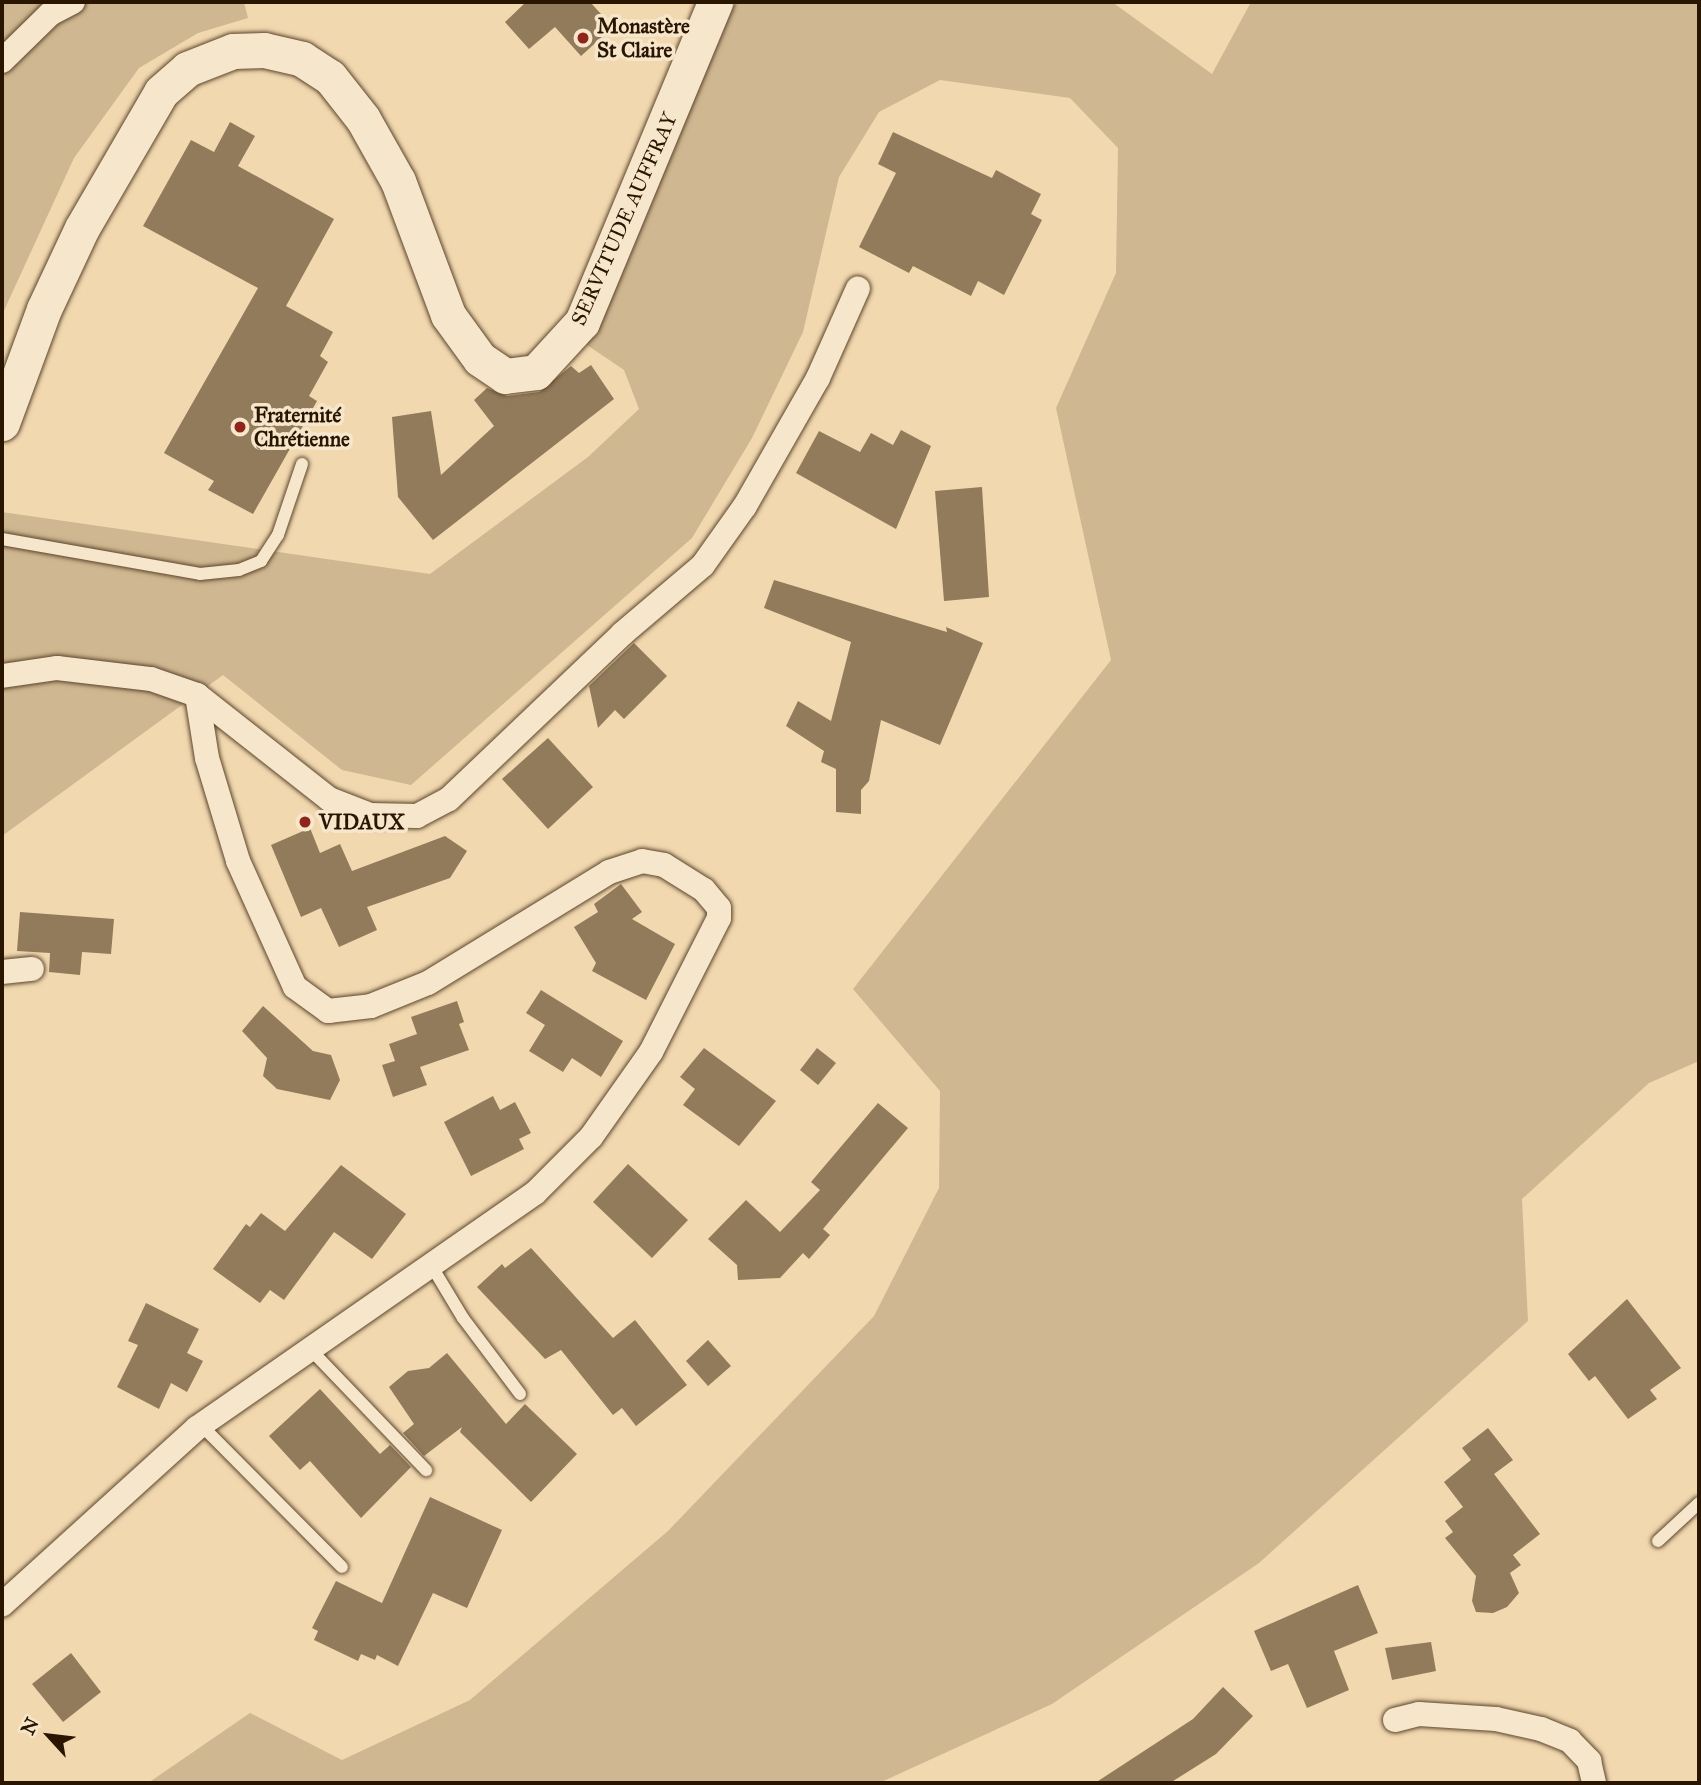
<!DOCTYPE html>
<html>
<head>
<meta charset="utf-8">
<style>
	body { margin:0 }
	#map { position:relative; width:1701px; height:1785px; overflow:hidden; background:#f1d8af; font-family:"IM FELL Great Primer",serif }
	div>[style] { position:absolute }
	[style*='--x'] { left:calc(var(--x)*1px); top:calc(var(--y)*1px); width:calc(var(--w)*1px); rotate:calc(var(--a)*1deg) }
	.green>* { inset:0; background:#cfb791 }
	.building>* { inset:0; background:#917b5b }
	.roads { filter:drop-shadow(0 0 2px #5c462c) drop-shadow(0 0 2px #5c462c) }
	.lane>* { height:12px; margin:-6px; padding:0 6px; transform-origin:6px; border-radius:6px; background:#f6e6cb }
	.street>* { height:24px; margin:-12px; padding:0 12px; transform-origin:12px; border-radius:12px; background:#f6e6cb }
	.secondary>* { height:35px; margin:-17.5px; padding:0 17.5px; transform-origin:17.5px; border-radius:17.5px; background:#f6e6cb }
	.dots>* { width:19px; height:19px; translate:-50% -50%; box-sizing:border-box; border:4px solid #f6e6cb; border-radius:50% }
	span { translate:-50% -50%; white-space:nowrap; text-align:center; line-height:1.15; -webkit-text-stroke:7px #f6e6cb; paint-order:stroke }
	.poi-label { font-size:21px; color:#2a1600; font-weight:700 }
	.left { translate:0 -50%; text-align:left }
	.street-label { font-size:21px; color:#2a1600 }
	.frame { position:absolute; inset:0; border:4px solid #2a1600; pointer-events:none }
	.north { position:absolute; left:14px; top:1701px; width:70px; height:70px; -webkit-text-stroke:5px #f6e6cb; paint-order:stroke; rotate:297deg; font-size:19px; font-weight:700; line-height:28px; text-align:center; color:#2a1600 }
	.north::after { content:''; display:block; margin:auto; width:24px; height:32px; background:#2a1600; clip-path:polygon(50% 0,100% 100%,50% 72%,0 100%) }
</style>
</head>
<body>
<div id="map">
	<div class="green">
		<div style="clip-path:polygon(2px 2px,244px 2px,248px 18px,198px 33px,139px 68px,74px 158px,2px 315px)"></div>
		<div style="clip-path:polygon(740px 2px,1112px 2px,1212px 74px,1251px 2px,1699px 2px,1699px 1061px,1649px 1083px,1522px 1199px,1528px 1321px,1259px 1563px,1052px 1704px,879px 1783px,148px 1783px,250px 1713px,342px 1760px,470px 1700px,668px 1531px,874px 1316px,939px 1188px,940px 1091px,853px 989px,1111px 660px,1056px 408px,1116px 273px,1118px 148px,1070px 98px,940px 80px,879px 112px,839px 177px,803px 332px,752px 438px,692px 538px,411px 785px,342px 770px,223px 675px,2px 836px,2px 512px,430px 574px,588px 457px,639px 409px,624px 370px,587px 345px,731px 7px)"></div>
	</div>
	<div class="building">
		<div style="clip-path:polygon(526px 2px,590px 2px,613px 27px,581px 56px,555px 27px,529px 49px,505px 22px)"></div>
		<div style="clip-path:polygon(230px 122px,255px 136px,238px 166px,334px 219px,286px 306px,333px 332px,320px 356px,328px 362px,309px 396px,317px 401px,253px 514px,208px 490px,214px 481px,164px 453px,258px 288px,143px 226px,191px 140px,214px 152px)"></div>
		<div style="clip-path:polygon(893px 132px,992px 178px,996px 170px,1041px 194px,1031px 214px,1042px 220px,1004px 295px,978px 281px,971px 296px,913px 266px,909px 273px,859px 247px,896px 173px,878px 164px)"></div>
		<div style="clip-path:polygon(591px 365px,614px 399px,433px 540px,398px 497px,392px 417px,431px 411px,441px 475px,494px 426px,474px 400px,487px 388px,507px 396px,539px 392px,571px 366px,579px 373px)"></div>
		<div style="clip-path:polygon(901px 430px,931px 446px,896px 529px,796px 473px,819px 431px,860px 452px,871px 433px,893px 445px)"></div>
		<div style="clip-path:polygon(982px 487px,989px 597px,944px 601px,935px 491px)"></div>
		<div style="clip-path:polygon(774px 580px,947px 632px,946px 627px,983px 643px,940px 745px,881px 720px,869px 781px,861px 790px,861px 814px,836px 812px,836px 769px,821px 762px,824px 751px,786px 726px,798px 701px,831px 721px,851px 642px,764px 608px)"></div>
		<div style="clip-path:polygon(634px 643px,667px 676px,624px 719px,615px 710px,598px 728px,589px 686px)"></div>
		<div style="clip-path:polygon(548px 738px,593px 787px,548px 829px,502px 779px)"></div>
		<div style="clip-path:polygon(310px 828px,320px 853px,340px 844px,352px 871px,445px 836px,467px 851px,450px 878px,367px 907px,377px 930px,339px 947px,321px 908px,301px 917px,271px 845px)"></div>
		<div style="clip-path:polygon(621px 884px,642px 912px,632px 919px,675px 944px,646px 1000px,592px 971px,596px 963px,574px 927px,598px 912px,594px 904px)"></div>
		<div style="clip-path:polygon(20px 912px,114px 919px,111px 954px,82px 952px,80px 975px,49px 972px,50px 953px,17px 951px)"></div>
		<div style="clip-path:polygon(541px 990px,623px 1041px,601px 1077px,572px 1058px,563px 1072px,529px 1051px,545px 1025px,526px 1013px)"></div>
		<div style="clip-path:polygon(457px 1001px,464px 1022px,459px 1024px,469px 1050px,420px 1067px,427px 1085px,393px 1097px,382px 1065px,395px 1061px,389px 1044px,417px 1034px,411px 1017px)"></div>
		<div style="clip-path:polygon(263px 1006px,313px 1051px,331px 1055px,340px 1080px,330px 1100px,277px 1089px,263px 1076px,267px 1058px,242px 1031px)"></div>
		<div style="clip-path:polygon(704px 1048px,776px 1101px,739px 1146px,683px 1105px,695px 1089px,680px 1077px)"></div>
		<div style="clip-path:polygon(817px 1048px,836px 1063px,818px 1085px,800px 1070px)"></div>
		<div style="clip-path:polygon(493px 1096px,500px 1110px,515px 1102px,531px 1133px,519px 1139px,524px 1149px,471px 1176px,444px 1122px)"></div>
		<div style="clip-path:polygon(878px 1103px,908px 1128px,823px 1229px,830px 1235px,809px 1259px,803px 1253px,780px 1278px,738px 1280px,737px 1265px,708px 1239px,746px 1200px,780px 1232px,820px 1190px,811px 1182px)"></div>
		<div style="clip-path:polygon(628px 1164px,688px 1220px,652px 1258px,593px 1202px)"></div>
		<div style="clip-path:polygon(341px 1165px,406px 1214px,372px 1259px,334px 1232px,284px 1300px,270px 1290px,260px 1303px,213px 1269px,246px 1224px,250px 1227px,261px 1213px,285px 1231px)"></div>
		<div style="clip-path:polygon(531px 1248px,613px 1338px,635px 1320px,687px 1385px,636px 1426px,622px 1408px,613px 1415px,561px 1350px,545px 1359px,477px 1287px,502px 1264px,505px 1268px)"></div>
		<div style="clip-path:polygon(1627px 1299px,1681px 1368px,1650px 1390px,1657px 1399px,1628px 1419px,1595px 1376px,1589px 1381px,1568px 1354px)"></div>
		<div style="clip-path:polygon(146px 1303px,199px 1329px,187px 1353px,203px 1361px,187px 1392px,171px 1383px,159px 1409px,117px 1387px,138px 1345px,128px 1341px)"></div>
		<div style="clip-path:polygon(708px 1340px,731px 1366px,708px 1386px,686px 1361px)"></div>
		<div style="clip-path:polygon(447px 1353px,506px 1424px,525px 1404px,577px 1454px,531px 1502px,460px 1432px,462px 1427px,424px 1456px,403px 1433px,414px 1424px,389px 1387px,408px 1371px,429px 1368px)"></div>
		<div style="clip-path:polygon(320px 1389px,380px 1454px,390px 1445px,411px 1467px,361px 1518px,310px 1461px,300px 1470px,269px 1436px)"></div>
		<div style="clip-path:polygon(1488px 1428px,1513px 1460px,1494px 1474px,1540px 1534px,1513px 1555px,1521px 1565px,1510px 1573px,1519px 1593px,1507px 1607px,1493px 1613px,1476px 1612px,1472px 1601px,1476px 1576px,1445px 1538px,1453px 1532px,1445px 1521px,1463px 1507px,1444px 1482px,1471px 1460px,1462px 1448px)"></div>
		<div style="clip-path:polygon(430px 1497px,502px 1530px,467px 1608px,433px 1593px,398px 1666px,377px 1655px,375px 1660px,361px 1654px,358px 1661px,314px 1640px,318px 1631px,312px 1628px,336px 1581px,382px 1603px)"></div>
		<div style="clip-path:polygon(1358px 1585px,1378px 1633px,1334px 1651px,1349px 1690px,1307px 1708px,1288px 1664px,1271px 1671px,1254px 1631px)"></div>
		<div style="clip-path:polygon(1431px 1642px,1436px 1671px,1392px 1680px,1385px 1648px)"></div>
		<div style="clip-path:polygon(71px 1653px,101px 1692px,63px 1722px,32px 1684px)"></div>
		<div style="clip-path:polygon(1223px 1687px,1253px 1716px,1216px 1754px,1170px 1783px,1095px 1783px,1193px 1719px)"></div>
	</div>
	<div class="roads">
		<div class="lane">
			<div style="--x:2;--y:539;--w:201;--a:10"></div>
			<div style="--x:200;--y:574;--w:39;--a:-6"></div>
			<div style="--x:239;--y:570;--w:24;--a:-22"></div>
			<div style="--x:261;--y:561;--w:31;--a:-57"></div>
			<div style="--x:278;--y:535;--w:75;--a:-71.3"></div>
			<div style="--x:431;--y:1265;--w:62;--a:58.9"></div>
			<div style="--x:463;--y:1318;--w:95;--a:53.1"></div>
			<div style="--x:310;--y:1349;--w:168;--a:46.2"></div>
			<div style="--x:201;--y:1425;--w:200;--a:45.2"></div>
			<div style="--x:1658;--y:1541;--w:56;--a:-42.8"></div>
		</div>
		<div class="street">
			<div style="--x:2;--y:61;--w:67;--a:-44.4"></div>
			<div style="--x:50;--y:14;--w:26;--a:-28"></div>
			<div style="--x:2;--y:676;--w:56;--a:-8.3"></div>
			<div style="--x:57;--y:668;--w:95;--a:6.7"></div>
			<div style="--x:151;--y:679;--w:49;--a:19.2"></div>
			<div style="--x:197;--y:695;--w:64;--a:81"></div>
			<div style="--x:207;--y:758;--w:108;--a:73.2"></div>
			<div style="--x:238;--y:861;--w:138;--a:65.7"></div>
			<div style="--x:295;--y:987;--w:41;--a:36"></div>
			<div style="--x:328;--y:1011;--w:43;--a:-6.6"></div>
			<div style="--x:371;--y:1006;--w:61;--a:-22"></div>
			<div style="--x:428;--y:983;--w:212;--a:-31.5"></div>
			<div style="--x:609;--y:872;--w:35;--a:-18"></div>
			<div style="--x:642;--y:861;--w:22;--a:10"></div>
			<div style="--x:664;--y:865;--w:47;--a:32"></div>
			<div style="--x:704;--y:890;--w:23;--a:50"></div>
			<div style="--x:719;--y:908;--w:10;--a:90"></div>
			<div style="--x:719;--y:918;--w:150;--a:116.9"></div>
			<div style="--x:651;--y:1052;--w:104;--a:125.2"></div>
			<div style="--x:591;--y:1137;--w:79;--a:135"></div>
			<div style="--x:535;--y:1193;--w:412;--a:145.2"></div>
			<div style="--x:197;--y:1428;--w:263;--a:137.8"></div>
			<div style="--x:197;--y:695;--w:168;--a:38.2"></div>
			<div style="--x:329;--y:799;--w:44;--a:21.3"></div>
			<div style="--x:370;--y:815;--w:47;--a:1.2"></div>
			<div style="--x:417;--y:816;--w:36;--a:-28"></div>
			<div style="--x:449;--y:799;--w:239;--a:-43.6"></div>
			<div style="--x:622;--y:634;--w:106;--a:-40.4"></div>
			<div style="--x:703;--y:565;--w:72;--a:-54.6"></div>
			<div style="--x:745;--y:506;--w:147;--a:-60.3"></div>
			<div style="--x:818;--y:378;--w:98;--a:-66"></div>
			<div style="--x:2;--y:972;--w:30;--a:-6"></div>
			<div style="--x:1395;--y:1720;--w:25;--a:-14"></div>
			<div style="--x:1419;--y:1714;--w:77;--a:3.7"></div>
			<div style="--x:1496;--y:1719;--w:46;--a:12.5"></div>
			<div style="--x:1541;--y:1729;--w:31;--a:22"></div>
			<div style="--x:1570;--y:1741;--w:28;--a:46"></div>
			<div style="--x:1589;--y:1761;--w:23;--a:77"></div>
		</div>
		<div class="secondary">
			<div style="--x:2;--y:423;--w:121;--a:-69.8"></div>
			<div style="--x:44;--y:309;--w:89;--a:-64.9"></div>
			<div style="--x:82;--y:228;--w:157;--a:-59.8"></div>
			<div style="--x:161;--y:92;--w:35;--a:-41"></div>
			<div style="--x:187;--y:69;--w:49;--a:-21.4"></div>
			<div style="--x:233;--y:51;--w:31;--a:-2"></div>
			<div style="--x:264;--y:50;--w:39;--a:13"></div>
			<div style="--x:302;--y:59;--w:33;--a:33"></div>
			<div style="--x:330;--y:77;--w:53;--a:51.8"></div>
			<div style="--x:363;--y:119;--w:71;--a:60.6"></div>
			<div style="--x:398;--y:181;--w:143;--a:69.5"></div>
			<div style="--x:448;--y:315;--w:54;--a:54"></div>
			<div style="--x:480;--y:359;--w:30;--a:34"></div>
			<div style="--x:505;--y:376;--w:31;--a:-7"></div>
			<div style="--x:536;--y:372;--w:68;--a:-47.4"></div>
			<div style="--x:582;--y:322;--w:347;--a:-67.4"></div>
		</div>
	</div>
	<div class="dots">
		<div style="left:583px;top:38px;background:#8f2418"></div>
		<div style="left:240px;top:427px;background:#8f2418"></div>
		<div style="left:305px;top:822px;background:#8f2418"></div>
	</div>
	<div class="poi-label">
		<span class="left" style="left:597px;top:38px">Monastère<br>St Claire</span>
		<span class="left" style="left:254px;top:427px">Fraternité<br>Chrétienne</span>
		<span class="left" style="left:319px;top:822px">VIDAUX</span>
	</div>
	<div class="street-label">
		<span style="left:624px;top:219px;rotate:-66deg">SERVITUDE AUFFRAY</span>
	</div>
	<div class="frame"></div>
	<div class="north">N</div>
</div>
</body>
</html>
